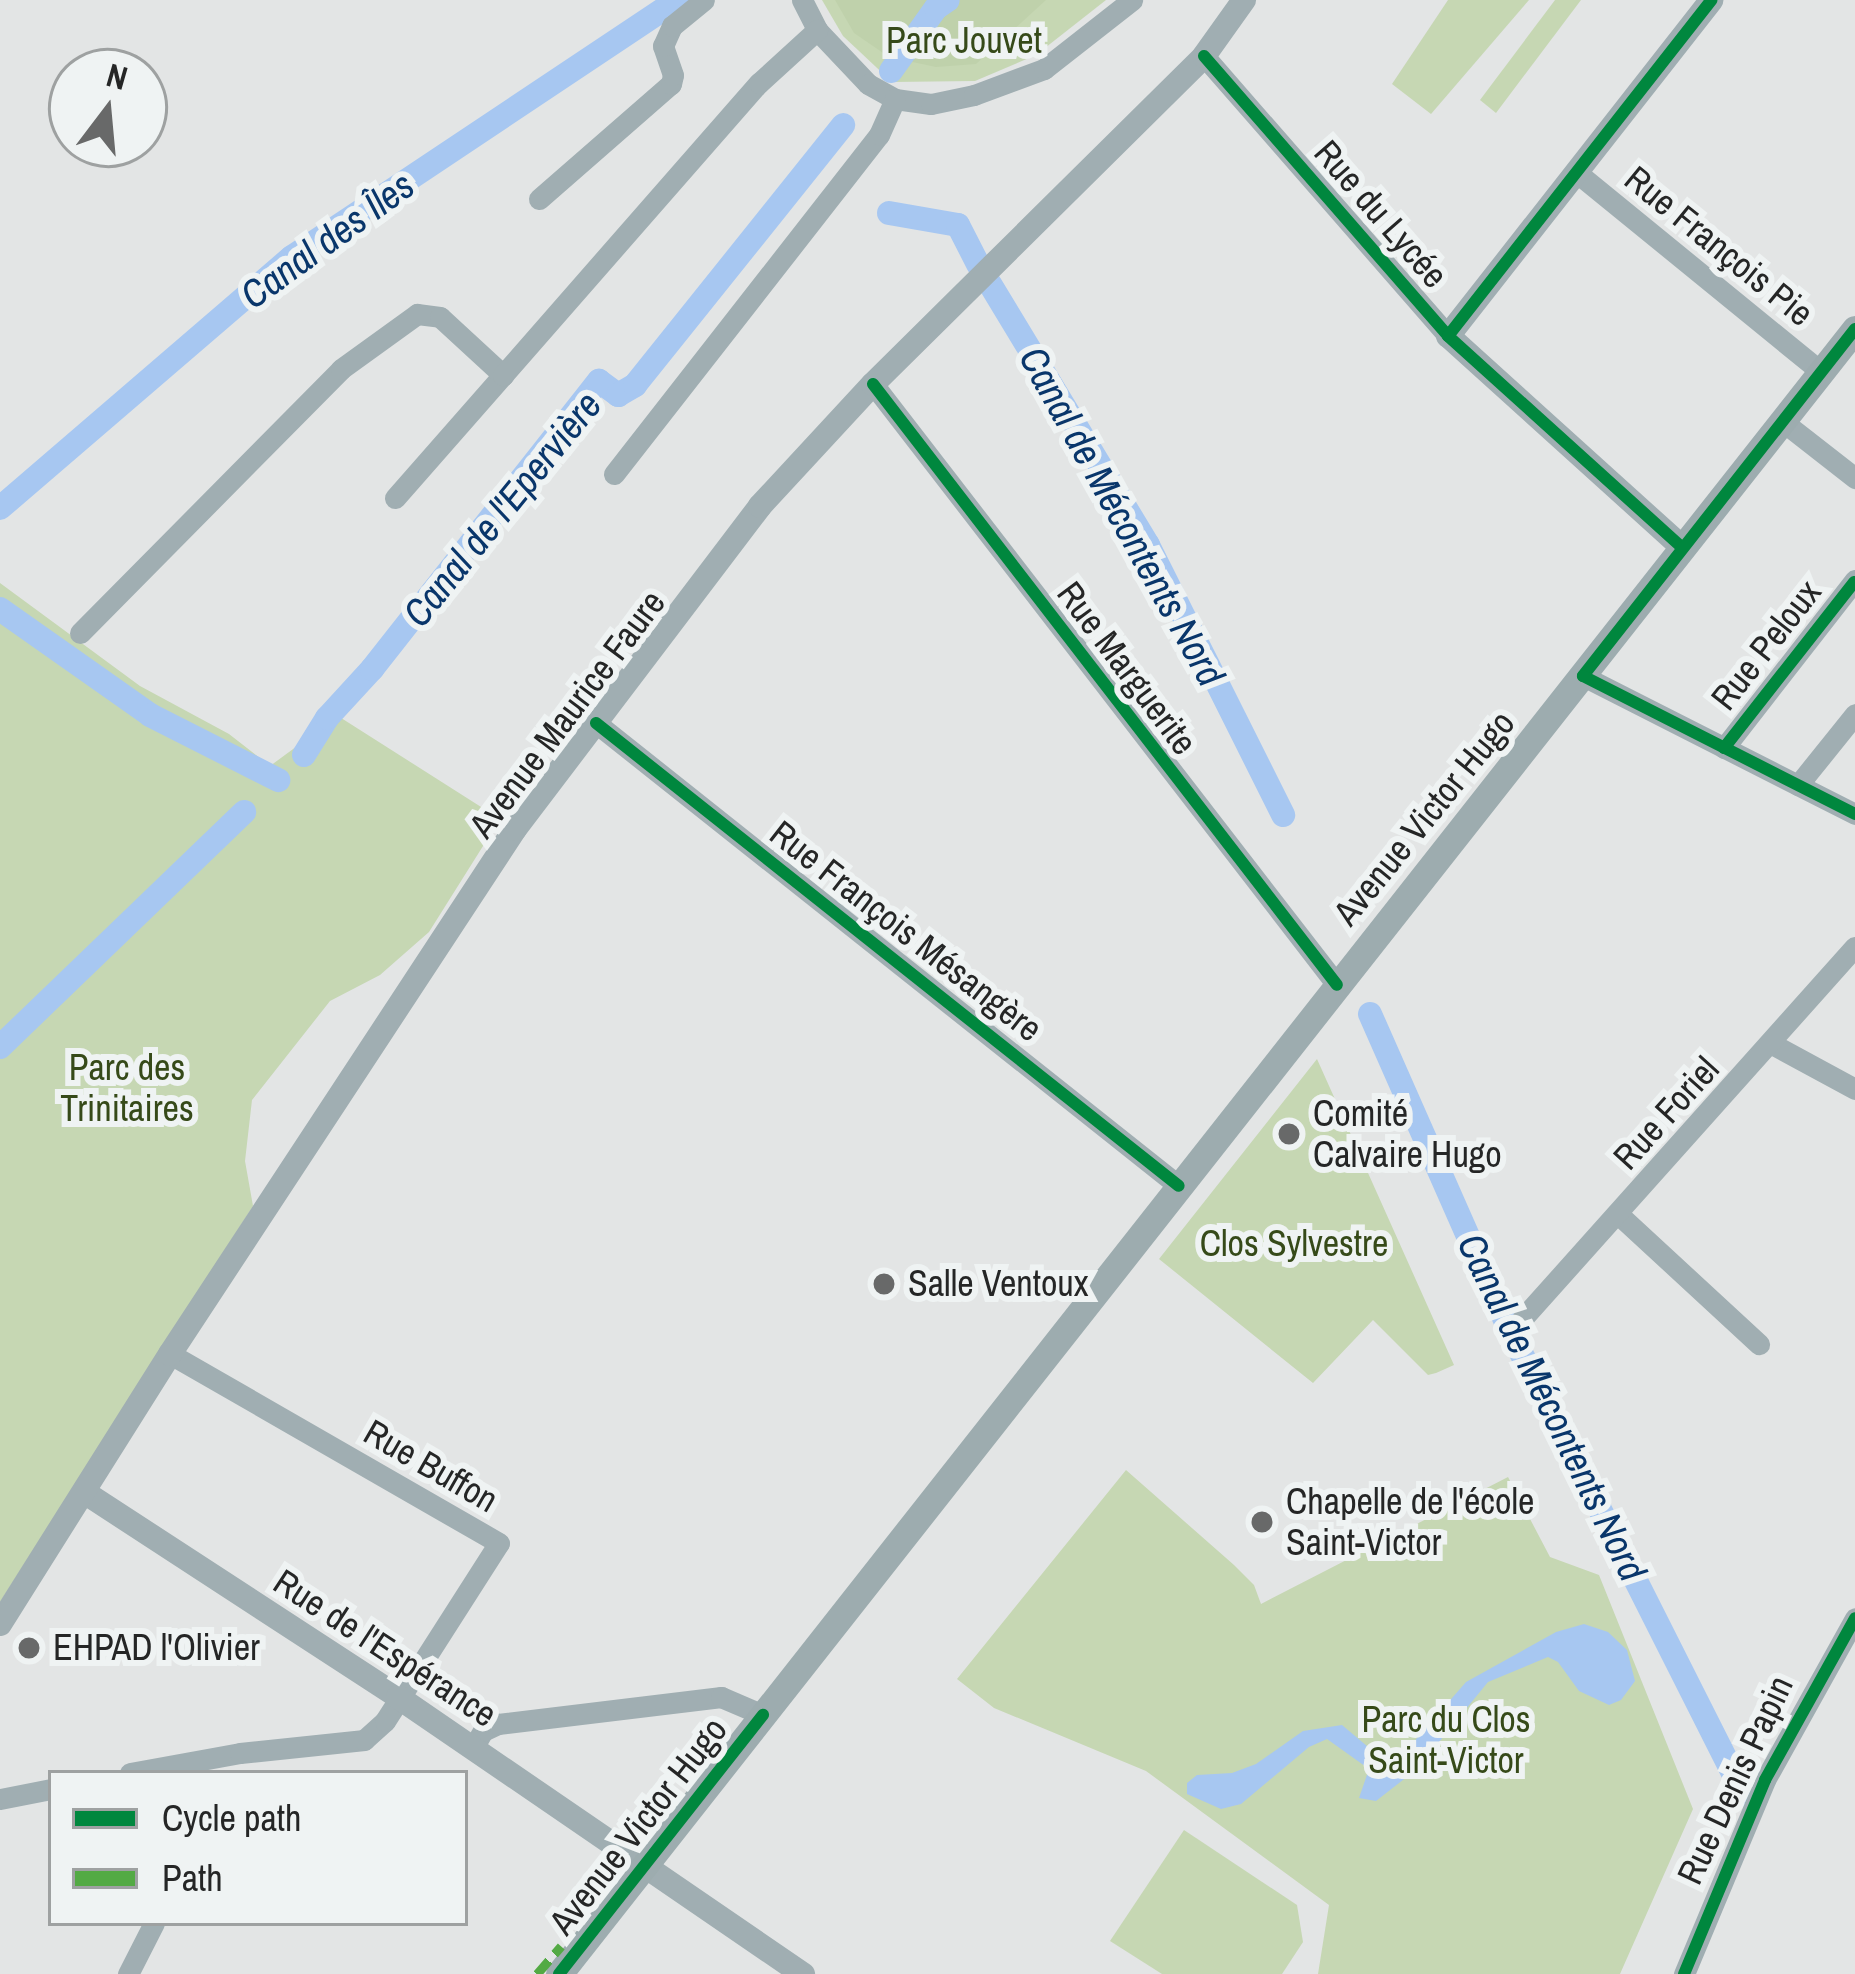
<!DOCTYPE html>
<html>
<head>
<meta charset="utf-8">
<style>
	body { margin:0 }
	#map { position:relative; width:1855px; height:1974px; overflow:hidden; background:#e3e5e5; font-family:"Archivo Narrow",sans-serif }
	div>[style] { position:absolute }
	[style*='--x'] { left:calc(var(--x)*1px); top:calc(var(--y)*1px); width:calc(var(--w)*1px); rotate:calc(var(--a)*1deg) }
	.green>* { inset:0; background:#c6d7b3 }
	.forest>* { inset:0; background:#bfd1ab }
	.water>* { inset:0; background:#a7c7f1 }
	.canal>* { height:24px; margin:-12px; padding:0 12px; transform-origin:12px; border-radius:12px; background:#a7c7f1 }
	.minor>* { height:21px; margin:-10.5px; padding:0 10.5px; transform-origin:10.5px; border-radius:10.5px; background:#a0aeb2 }
	.tertiary>* { height:24px; margin:-12px; padding:0 12px; transform-origin:12px; border-radius:12px; background:#a0aeb2 }
	.secondary>* { height:27px; margin:-13.5px; padding:0 13.5px; transform-origin:13.5px; border-radius:13.5px; background:#9dacaf }
	.quiet>* { height:9px; margin-top:-4.5px; transform-origin:0; background:repeating-linear-gradient(90deg,#53aa44 0 18px,transparent 0 27px) }
	.cycleway>* { height:12px; margin:-6px; padding:0 6px; transform-origin:6px; border-radius:6px; background:#00873e }
	.dots>* { width:33px; height:33px; translate:-50% -50%; box-sizing:border-box; border:6px solid #eff3f3; border-radius:50% }
	span { translate:-50% -50%; white-space:nowrap; text-align:center; line-height:1.15; -webkit-text-stroke:12px #eff3f3; paint-order:stroke }
	.park-label { font-size:36px; color:#364a19 }
	.street-label { font-size:36px; color:#252626 }
	.poi-label { font-size:36px; color:#252626 }
	.left { translate:0 -50%; text-align:left }
	.water-label { font-size:39px; color:#09366b; font-style:italic }
	.legend { position:absolute; left:48px; top:1770px; width:420px; height:156px; box-sizing:border-box; background:#eff3f3; border:3px solid #9ea1a1; margin:0; padding:15px 21px; list-style:none; font-size:36px; color:#252626 }
	.legend li { display:flex; align-items:center; gap:24px; height:60px }
	.legend b { width:60px; border:3px solid #9ea1a1 }
	.north { position:absolute; left:48px; top:48px; width:120px; height:120px; box-sizing:border-box; background:#eff3f3; border:3px solid #9ea1a1; border-radius:50%; rotate:16deg; font-size:33px; font-weight:700; line-height:48px; text-align:center; color:#252626 }
	.north::after { content:''; display:block; margin:auto; width:42px; height:54px; background:#686969; clip-path:polygon(50% 0,100% 100%,50% 72%,0 100%) }
</style>
</head>
<body>
<div id="map">
	<div class="green">
		<div style="clip-path:polygon(822px 0,1106px 0,1036px 55px,975px 81px,892px 82px,843px 36px)"></div>
		<div style="clip-path:polygon(1448px 0,1529px 0,1431px 114px,1392px 84px)"></div>
		<div style="clip-path:polygon(1555px 0,1581px 0,1496px 113px,1480px 100px)"></div>
		<div style="clip-path:polygon(0 583px,140px 686px,229px 734px,270px 766px,338px 716px,500px 819px,429px 932px,380px 975px,330px 1001px,252px 1100px,245px 1161px,253px 1206px,0 1602px)"></div>
		<div style="clip-path:polygon(1317px 1059px,1454px 1365px,1436px 1373px,1428px 1375px,1373px 1320px,1313px 1383px,1159px 1259px)"></div>
		<div style="clip-path:polygon(1126px 1470px,1234px 1565px,1254px 1585px,1261px 1604px,1508px 1477px,1550px 1557px,1599px 1575px,1693px 1809px,1620px 1974px,1318px 1974px,1329px 1905px,1146px 1771px,994px 1708px,957px 1679px)"></div>
		<div style="clip-path:polygon(1184px 1830px,1297px 1905px,1303px 1942px,1282px 1974px,1162px 1974px,1110px 1941px)"></div>
	</div>
	<div class="forest">
		<div style="clip-path:polygon(835px 0,1046px 0,976px 64px,936px 67px,889px 57px,854px 33px)"></div>
	</div>
	<div class="water">
		<div style="clip-path:polygon(1584px 1624px,1608px 1632px,1627px 1650px,1635px 1681px,1621px 1700px,1609px 1705px,1579px 1691px,1558px 1662px,1548px 1657px,1488px 1682px,1417px 1769px,1376px 1801px,1359px 1798px,1369px 1769px,1327px 1739px,1309px 1747px,1241px 1804px,1221px 1809px,1187px 1794px,1187px 1783px,1197px 1775px,1232px 1773px,1256px 1764px,1303px 1731px,1342px 1725px,1380px 1757px,1404px 1753px,1466px 1682px,1556px 1632px)"></div>
	</div>
	<div class="canal">
		<div style="--x:891;--y:71;--w:77;--a:-54.5"></div>
		<div style="--x:936;--y:8;--w:14;--a:-34"></div>
		<div style="--x:889;--y:213;--w:70;--a:9.9"></div>
		<div style="--x:958;--y:225;--w:44;--a:62.9"></div>
		<div style="--x:990;--y:284;--w:305;--a:58.8"></div>
		<div style="--x:1148;--y:545;--w:302;--a:63.4"></div>
		<div style="--x:0;--y:508;--w:385;--a:-40.7"></div>
		<div style="--x:292;--y:257;--w:463;--a:-33.7"></div>
		<div style="--x:0;--y:609;--w:184;--a:35.2"></div>
		<div style="--x:150;--y:715;--w:144;--a:26.9"></div>
		<div style="--x:304;--y:755;--w:44;--a:-58.1"></div>
		<div style="--x:327;--y:718;--w:67;--a:-47.4"></div>
		<div style="--x:372;--y:669;--w:367;--a:-51.8"></div>
		<div style="--x:599;--y:381;--w:24;--a:36"></div>
		<div style="--x:618;--y:395;--w:20;--a:-30"></div>
		<div style="--x:635;--y:385;--w:333;--a:-51.3"></div>
		<div style="--x:1370;--y:1014;--w:342;--a:66.2"></div>
		<div style="--x:1508;--y:1327;--w:524;--a:63.24"></div>
		<div style="--x:0;--y:1047;--w:339;--a:-43.9"></div>
	</div>
	<div class="minor">
		<div style="--x:802;--y:0;--w:34;--a:63"></div>
		<div style="--x:817;--y:30;--w:74;--a:46.6"></div>
		<div style="--x:868;--y:84;--w:31;--a:29"></div>
		<div style="--x:895;--y:99;--w:36;--a:8"></div>
		<div style="--x:931;--y:104;--w:44;--a:-11.8"></div>
		<div style="--x:974;--y:95;--w:75;--a:-20.4"></div>
		<div style="--x:1044;--y:69;--w:112;--a:-38.1"></div>
		<div style="--x:1204;--y:56;--w:371;--a:48.9"></div>
		<div style="--x:1576;--y:172;--w:316;--a:39.2"></div>
		<div style="--x:539;--y:199;--w:175;--a:-41.1"></div>
		<div style="--x:671;--y:84;--w:9;--a:-77"></div>
		<div style="--x:673;--y:75;--w:31;--a:-109"></div>
		<div style="--x:663;--y:46;--w:22;--a:-66"></div>
		<div style="--x:672;--y:26;--w:41;--a:-39.1"></div>
		<div style="--x:873;--y:384;--w:759;--a:52.33"></div>
		<div style="--x:1782;--y:421;--w:93;--a:38"></div>
		<div style="--x:614;--y:474;--w:430;--a:-52"></div>
		<div style="--x:879;--y:135;--w:39;--a:-66"></div>
		<div style="--x:395;--y:498;--w:164;--a:-48.7"></div>
		<div style="--x:80;--y:633;--w:371;--a:-45.3"></div>
		<div style="--x:341;--y:369;--w:94;--a:-35.9"></div>
		<div style="--x:417;--y:314;--w:23;--a:7"></div>
		<div style="--x:440;--y:317;--w:86;--a:42.6"></div>
		<div style="--x:503;--y:375;--w:388;--a:-48.8"></div>
		<div style="--x:759;--y:83;--w:79;--a:-42.4"></div>
		<div style="--x:1583;--y:676;--w:305;--a:26.9"></div>
		<div style="--x:596;--y:723;--w:744;--a:38.46"></div>
		<div style="--x:1724;--y:748;--w:213;--a:-52.1"></div>
		<div style="--x:1798;--y:785;--w:91;--a:-51.2"></div>
		<div style="--x:1772;--y:1044;--w:94;--a:28.5"></div>
		<div style="--x:1618;--y:1214;--w:192;--a:42.7"></div>
		<div style="--x:1522;--y:1319;--w:499;--a:-48.2"></div>
		<div style="--x:473;--y:1748;--w:20;--a:-60"></div>
		<div style="--x:483;--y:1731;--w:17;--a:-25"></div>
		<div style="--x:498;--y:1724;--w:225;--a:-6.9"></div>
		<div style="--x:721;--y:1697;--w:46;--a:23.2"></div>
		<div style="--x:130;--y:1773;--w:112;--a:-10.3"></div>
		<div style="--x:240;--y:1753;--w:125;--a:-6"></div>
		<div style="--x:364;--y:1740;--w:28;--a:-42"></div>
		<div style="--x:385;--y:1721;--w:211;--a:-57.4"></div>
		<div style="--x:499;--y:1543;--w:379;--a:-150.1"></div>
		<div style="--x:0;--y:1799;--w:52;--a:-11.1"></div>
		<div style="--x:128;--y:1974;--w:57;--a:-63"></div>
		<div style="--x:1684;--y:1974;--w:210;--a:-67.3"></div>
		<div style="--x:1765;--y:1780;--w:185;--a:-60.9"></div>
	</div>
	<div class="tertiary">
		<div style="--x:1683;--y:548;--w:316;--a:-137.9"></div>
		<div style="--x:1448;--y:336;--w:427;--a:-51.9"></div>
		<div style="--x:84;--y:1492;--w:375;--a:33.1"></div>
		<div style="--x:398;--y:1697;--w:491;--a:34.4"></div>
		<div style="--x:0;--y:1624;--w:319;--a:-57.8"></div>
		<div style="--x:170;--y:1354;--w:628;--a:-56.69"></div>
		<div style="--x:515;--y:829;--w:405;--a:-52.8"></div>
		<div style="--x:760;--y:506;--w:166;--a:-47.2"></div>
		<div style="--x:873;--y:384;--w:466;--a:-44.7"></div>
		<div style="--x:1204;--y:56;--w:69;--a:-54.5"></div>
	</div>
	<div class="secondary">
		<div style="--x:559;--y:1974;--w:2094;--a:-51.77"></div>
	</div>
	<div class="quiet">
		<div style="--x:589;--y:1908;--w:39;--a:-53"></div>
		<div style="--x:612;--y:1877;--w:28;--a:-77"></div>
		<div style="--x:537;--y:1974;--w:37;--a:-49"></div>
	</div>
	<div class="cycleway">
		<div style="--x:1204;--y:56;--w:371;--a:48.9"></div>
		<div style="--x:1448;--y:336;--w:316;--a:42.1"></div>
		<div style="--x:1855;--y:329;--w:441;--a:128.1"></div>
		<div style="--x:1583;--y:676;--w:305;--a:26.9"></div>
		<div style="--x:1448;--y:336;--w:427;--a:-51.9"></div>
		<div style="--x:873;--y:384;--w:759;--a:52.33"></div>
		<div style="--x:596;--y:723;--w:744;--a:38.46"></div>
		<div style="--x:1724;--y:748;--w:211;--a:-51.9"></div>
		<div style="--x:559;--y:1974;--w:330;--a:-51.8"></div>
		<div style="--x:1684;--y:1974;--w:210;--a:-67.3"></div>
		<div style="--x:1765;--y:1780;--w:185;--a:-60.9"></div>
	</div>
	<div class="dots">
		<div style="left:1289px;top:1134px;background:#686969"></div>
		<div style="left:884px;top:1284px;background:#686969"></div>
		<div style="left:1262px;top:1522px;background:#686969"></div>
		<div style="left:29px;top:1648px;background:#686969"></div>
	</div>
	<div class="park-label">
		<span style="left:964px;top:41px">Parc Jouvet</span>
		<span style="left:127px;top:1088px">Parc des<br>Trinitaires</span>
		<span style="left:1294px;top:1244px">Clos Sylvestre</span>
		<span style="left:1446px;top:1740px">Parc du Clos<br>Saint-Victor</span>
	</div>
	<div class="street-label">
		<span style="left:1381px;top:214px;rotate:49deg">Rue du Lycée</span>
		<span style="left:1719px;top:246px;rotate:39deg">Rue François Pie</span>
		<span style="left:1766px;top:645px;rotate:-52deg">Rue Peloux</span>
		<span style="left:1127px;top:668px;rotate:53deg">Rue Marguerite</span>
		<span style="left:567px;top:714px;rotate:-53deg">Avenue Maurice Faure</span>
		<span style="left:1424px;top:818px;rotate:-51deg">Avenue Victor Hugo</span>
		<span style="left:906px;top:931px;rotate:38deg">Rue François Mésangère</span>
		<span style="left:1666px;top:1113px;rotate:-48deg">Rue Foriel</span>
		<span style="left:431px;top:1466px;rotate:30deg">Rue Buffon</span>
		<span style="left:385px;top:1648px;rotate:33deg">Rue de l'Espérance</span>
		<span style="left:1735px;top:1780px;rotate:-65deg">Rue Denis Papin</span>
		<span style="left:638px;top:1826px;rotate:-52deg">Avenue Victor Hugo</span>
	</div>
	<div class="poi-label">
		<span class="left" style="left:1313px;top:1134px">Comité<br>Calvaire Hugo</span>
		<span class="left" style="left:908px;top:1284px">Salle Ventoux</span>
		<span class="left" style="left:1286px;top:1522px">Chapelle de l'école<br>Saint-Victor</span>
		<span class="left" style="left:53px;top:1648px">EHPAD l'Olivier</span>
	</div>
	<div class="water-label">
		<span style="left:327px;top:240px;rotate:-36deg">Canal des Îles</span>
		<span style="left:502px;top:509px;rotate:-51deg">Canal de l'Epervière</span>
		<span style="left:1122px;top:516px;rotate:61deg">Canal de Mécontents Nord</span>
		<span style="left:1552px;top:1407px;rotate:64deg">Canal de Mécontents Nord</span>
	</div>
	<ul class="legend">
	<li><b style="height:15px;background:#00873e"></b>Cycle path</li>
	<li><b style="height:15px;background:#53aa44"></b>Path</li>
	</ul>
	<div class="north">N</div>
</div>
</body>
</html>
